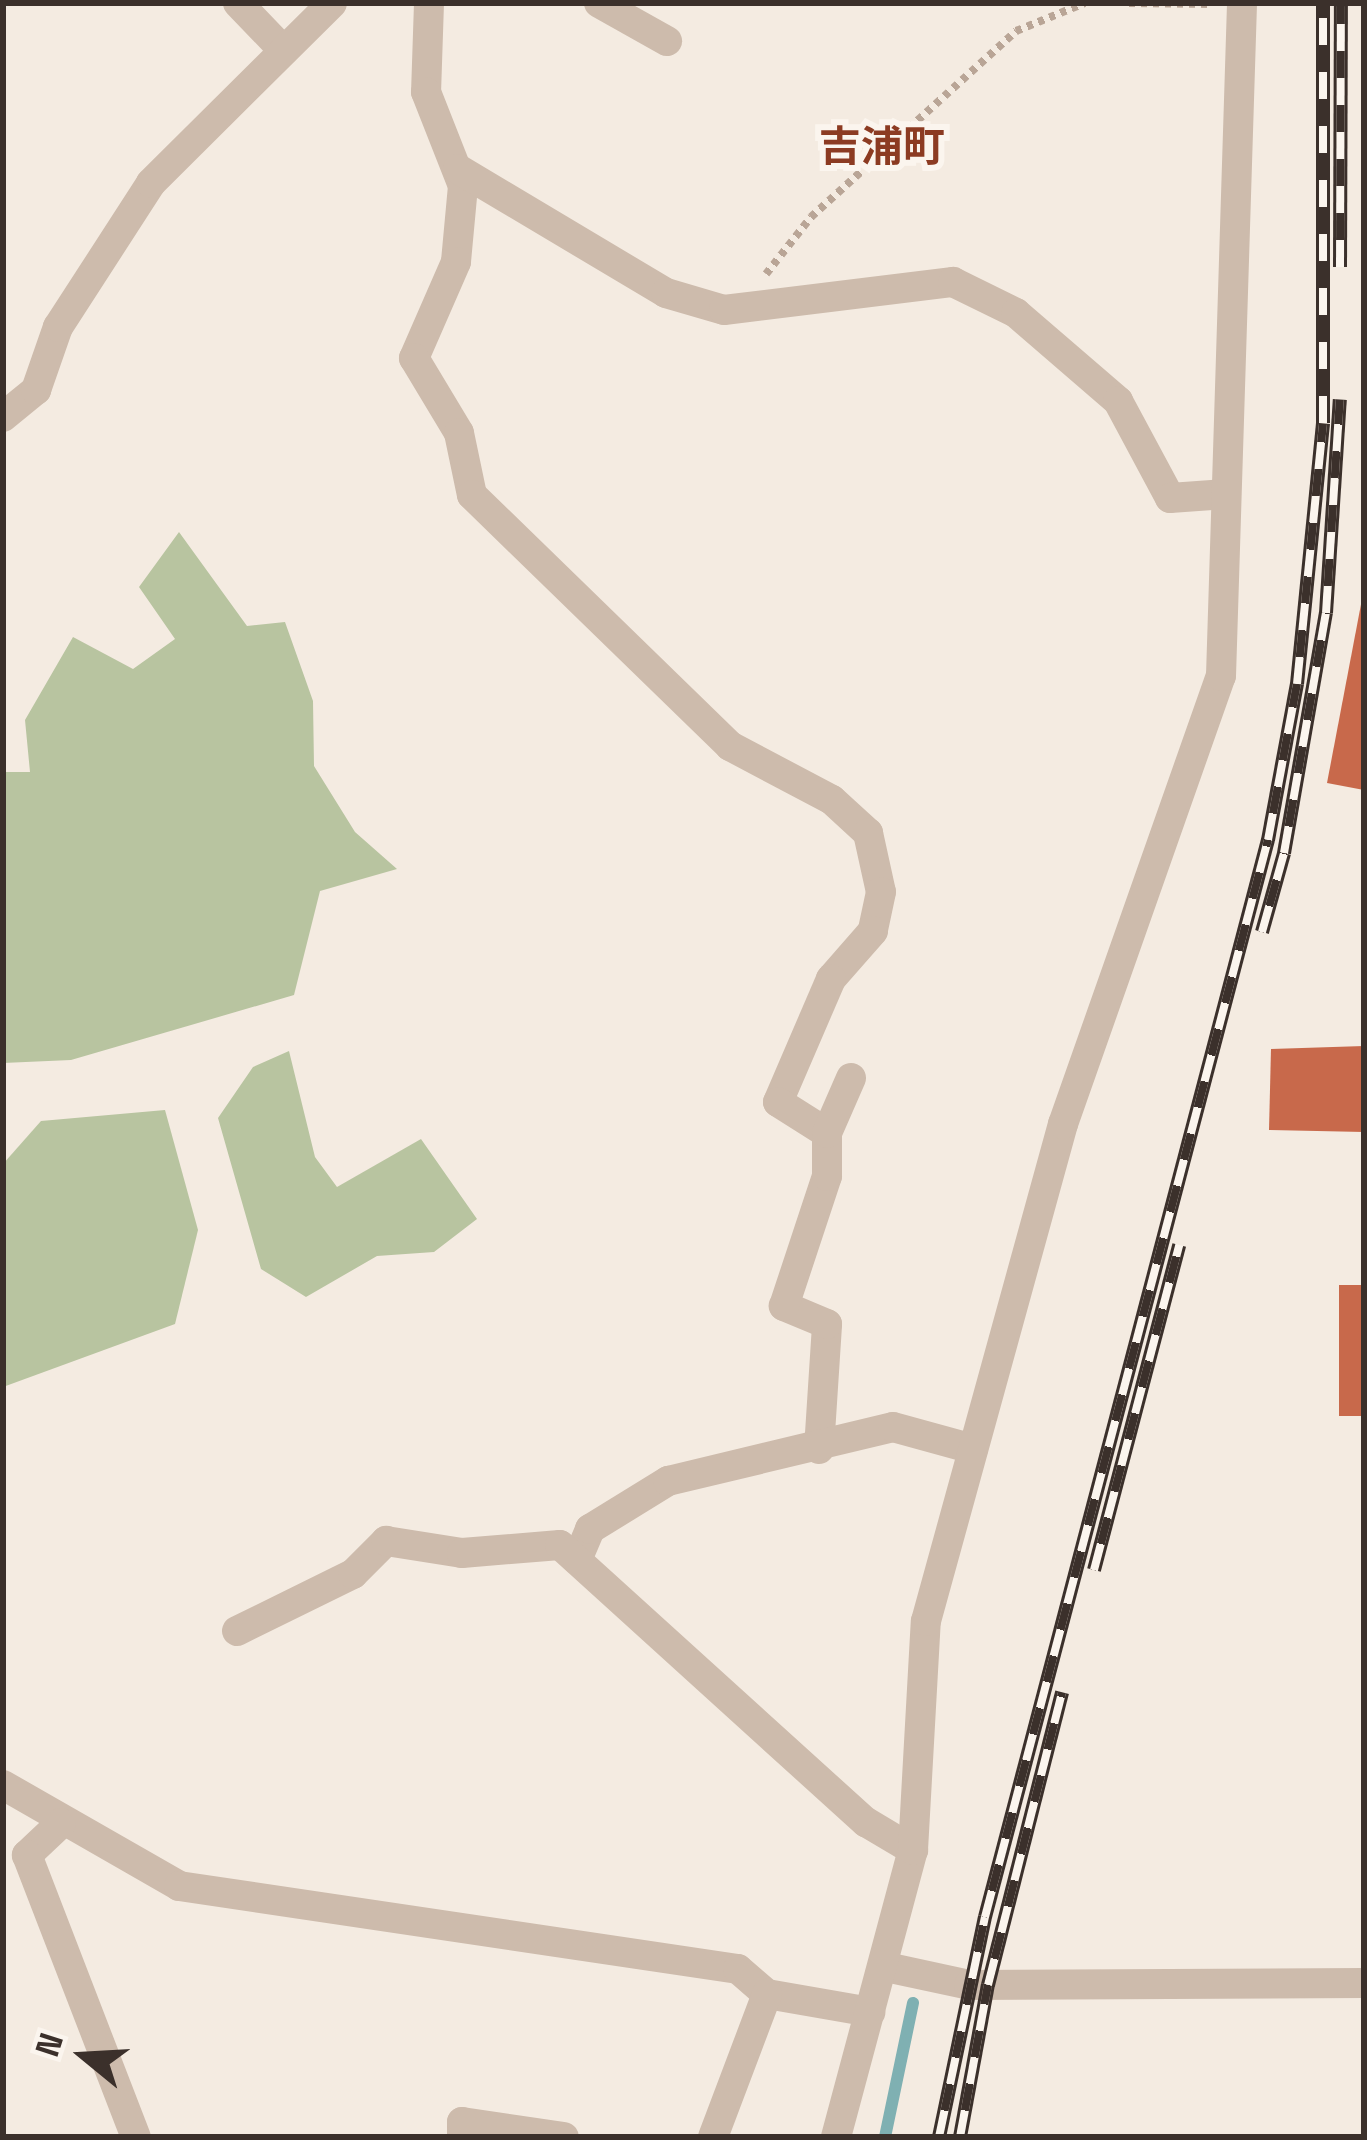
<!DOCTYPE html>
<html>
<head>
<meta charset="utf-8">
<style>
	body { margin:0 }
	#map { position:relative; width:1367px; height:2140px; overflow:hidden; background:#f4ebe1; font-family:"Space Grotesk","Noto Sans JP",sans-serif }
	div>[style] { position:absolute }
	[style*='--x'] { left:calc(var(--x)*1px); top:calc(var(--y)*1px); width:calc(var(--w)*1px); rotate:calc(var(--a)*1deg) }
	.green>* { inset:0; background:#b8c4a0 }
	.stream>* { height:12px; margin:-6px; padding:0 6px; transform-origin:6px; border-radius:6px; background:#7fb0b2 }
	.building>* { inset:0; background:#c8694b }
	.path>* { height:8px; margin-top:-4px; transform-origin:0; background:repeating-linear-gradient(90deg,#b9a596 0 6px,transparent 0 12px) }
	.minor>* { height:30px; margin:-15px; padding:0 15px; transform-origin:15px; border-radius:15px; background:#cdbbac }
	.rail>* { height:14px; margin-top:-7px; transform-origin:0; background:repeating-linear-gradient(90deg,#fbf5ee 0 27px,#3b302b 0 54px); box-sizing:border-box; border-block:3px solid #3b302b }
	span { translate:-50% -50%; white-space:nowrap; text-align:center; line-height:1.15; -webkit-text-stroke:12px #fbf5ee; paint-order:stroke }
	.neighbourhood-label { font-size:42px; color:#8c3b22; font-weight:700 }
	.frame { position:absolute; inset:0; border:6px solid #3b302b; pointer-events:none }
	.north { position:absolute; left:24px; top:1996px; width:120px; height:120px; -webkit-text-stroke:9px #fbf5ee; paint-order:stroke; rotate:288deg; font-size:33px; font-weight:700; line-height:48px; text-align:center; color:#3b302b }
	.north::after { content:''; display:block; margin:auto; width:42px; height:54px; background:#3b302b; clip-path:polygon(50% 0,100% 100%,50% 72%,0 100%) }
</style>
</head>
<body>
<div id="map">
	<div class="green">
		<div style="clip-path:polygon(179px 532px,247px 626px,285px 622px,313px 701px,314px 766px,355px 832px,397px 869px,320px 891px,294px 995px,71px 1060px,3px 1063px,3px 772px,30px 772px,25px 720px,73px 637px,133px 669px,175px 639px,139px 587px)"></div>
		<div style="clip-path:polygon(289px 1051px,315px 1157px,337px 1187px,421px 1139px,477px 1219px,434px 1252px,377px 1256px,306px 1297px,261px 1269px,218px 1118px,253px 1067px)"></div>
		<div style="clip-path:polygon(165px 1110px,198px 1230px,175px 1324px,3px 1387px,3px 1164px,41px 1121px)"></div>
	</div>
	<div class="stream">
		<div style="--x:885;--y:2137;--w:137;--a:-78.2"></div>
	</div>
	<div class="building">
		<div style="clip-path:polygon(1362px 599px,1364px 599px,1364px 790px,1327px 783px)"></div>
		<div style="clip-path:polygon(1364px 1046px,1364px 1132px,1269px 1130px,1271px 1049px)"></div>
		<div style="clip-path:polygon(1339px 1285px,1364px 1285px,1364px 1416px,1339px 1416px)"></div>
	</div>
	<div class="path">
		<div style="--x:1129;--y:3;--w:83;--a:0.7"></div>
		<div style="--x:766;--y:274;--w:73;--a:-51.7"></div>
		<div style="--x:811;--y:217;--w:277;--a:-42.2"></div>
		<div style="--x:1016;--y:31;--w:74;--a:-22.1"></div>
	</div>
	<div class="minor">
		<div style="--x:238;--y:3;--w:66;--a:46.2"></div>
		<div style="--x:429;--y:3;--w:89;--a:91.9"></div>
		<div style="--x:426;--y:92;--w:101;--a:68.5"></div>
		<div style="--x:463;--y:186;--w:76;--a:95.3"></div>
		<div style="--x:456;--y:262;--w:105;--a:113.6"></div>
		<div style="--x:414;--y:358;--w:87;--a:59"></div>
		<div style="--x:459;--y:433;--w:63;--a:78.2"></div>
		<div style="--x:472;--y:495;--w:360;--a:44.2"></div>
		<div style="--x:730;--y:746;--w:115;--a:27.9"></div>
		<div style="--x:832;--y:800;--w:49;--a:42.5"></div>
		<div style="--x:868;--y:833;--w:60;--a:77.6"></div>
		<div style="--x:881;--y:892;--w:40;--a:102"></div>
		<div style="--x:873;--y:931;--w:64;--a:131.2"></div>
		<div style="--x:831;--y:979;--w:134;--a:113.3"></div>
		<div style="--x:778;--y:1102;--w:58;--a:32.3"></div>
		<div style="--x:599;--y:3;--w:78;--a:29.2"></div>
		<div style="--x:458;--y:169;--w:242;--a:30.8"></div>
		<div style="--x:666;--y:293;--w:60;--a:16.3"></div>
		<div style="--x:724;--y:310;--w:231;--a:-7"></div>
		<div style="--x:953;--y:282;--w:70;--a:26.2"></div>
		<div style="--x:1016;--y:313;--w:135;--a:40.8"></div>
		<div style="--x:1118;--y:401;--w:110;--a:61.8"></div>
		<div style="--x:1170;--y:498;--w:56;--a:-4.1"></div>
		<div style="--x:3;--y:417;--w:43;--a:-39.3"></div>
		<div style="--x:36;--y:390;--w:67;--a:-70.8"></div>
		<div style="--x:58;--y:327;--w:171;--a:-57.1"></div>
		<div style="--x:151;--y:183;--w:255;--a:-44.8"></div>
		<div style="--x:819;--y:1449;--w:125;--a:-86.3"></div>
		<div style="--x:827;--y:1324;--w:47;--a:-157.3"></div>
		<div style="--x:784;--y:1306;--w:137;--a:-71.7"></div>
		<div style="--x:827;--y:1176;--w:43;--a:-90"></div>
		<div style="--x:827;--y:1133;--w:60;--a:-66.4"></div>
		<div style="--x:577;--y:1560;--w:34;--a:-67"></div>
		<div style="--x:590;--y:1529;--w:92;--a:-31.6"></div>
		<div style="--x:668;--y:1481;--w:231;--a:-13.5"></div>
		<div style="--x:893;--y:1427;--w:83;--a:15.4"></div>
		<div style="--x:237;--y:1631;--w:129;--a:-26.2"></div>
		<div style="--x:353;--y:1574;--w:47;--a:-45"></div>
		<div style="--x:386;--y:1541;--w:77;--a:9"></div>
		<div style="--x:462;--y:1553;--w:98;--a:-4.7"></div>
		<div style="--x:560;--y:1545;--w:413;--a:42.2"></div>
		<div style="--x:866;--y:1822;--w:55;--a:30.8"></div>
		<div style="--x:3;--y:1785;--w:203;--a:29.8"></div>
		<div style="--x:179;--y:1886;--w:565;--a:8.45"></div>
		<div style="--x:738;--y:1969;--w:38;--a:41"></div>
		<div style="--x:767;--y:1994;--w:105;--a:9.9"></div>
		<div style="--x:61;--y:1823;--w:47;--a:136.7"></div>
		<div style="--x:27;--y:1855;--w:302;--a:68.9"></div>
		<div style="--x:886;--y:1967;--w:85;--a:12.2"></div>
		<div style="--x:969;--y:1985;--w:395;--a:-0.3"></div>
		<div style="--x:462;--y:2137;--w:15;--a:-90"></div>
		<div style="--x:462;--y:2122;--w:103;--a:8.4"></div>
		<div style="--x:713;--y:2137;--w:153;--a:-69.3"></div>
		<div style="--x:836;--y:2137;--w:297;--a:-75"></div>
		<div style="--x:913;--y:1850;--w:229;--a:-86.8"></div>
		<div style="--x:926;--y:1621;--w:516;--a:-74.59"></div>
		<div style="--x:1063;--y:1124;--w:475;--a:-70.6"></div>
		<div style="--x:1221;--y:676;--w:673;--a:-88.21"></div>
	</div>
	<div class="rail">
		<div style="--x:1340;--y:267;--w:264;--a:-89.8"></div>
		<div style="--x:1262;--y:932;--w:82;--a:-74.4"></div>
		<div style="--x:1284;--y:853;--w:244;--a:-80.1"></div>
		<div style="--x:1326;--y:613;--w:214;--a:-86.3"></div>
		<div style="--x:1094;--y:1570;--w:336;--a:-75.3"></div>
		<div style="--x:939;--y:2137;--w:225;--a:-78.2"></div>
		<div style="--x:985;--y:1917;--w:1114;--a:-75.28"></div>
		<div style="--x:1268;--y:840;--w:159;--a:-79.5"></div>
		<div style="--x:1297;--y:684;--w:262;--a:-84.3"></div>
		<div style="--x:1323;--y:423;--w:420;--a:-90"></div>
		<div style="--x:960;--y:2137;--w:155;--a:-79.6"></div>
		<div style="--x:988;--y:1985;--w:302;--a:-75.8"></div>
	</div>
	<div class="neighbourhood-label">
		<span style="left:882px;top:147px">吉浦町</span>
	</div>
	<div class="frame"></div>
	<div class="north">N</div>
</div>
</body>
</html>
